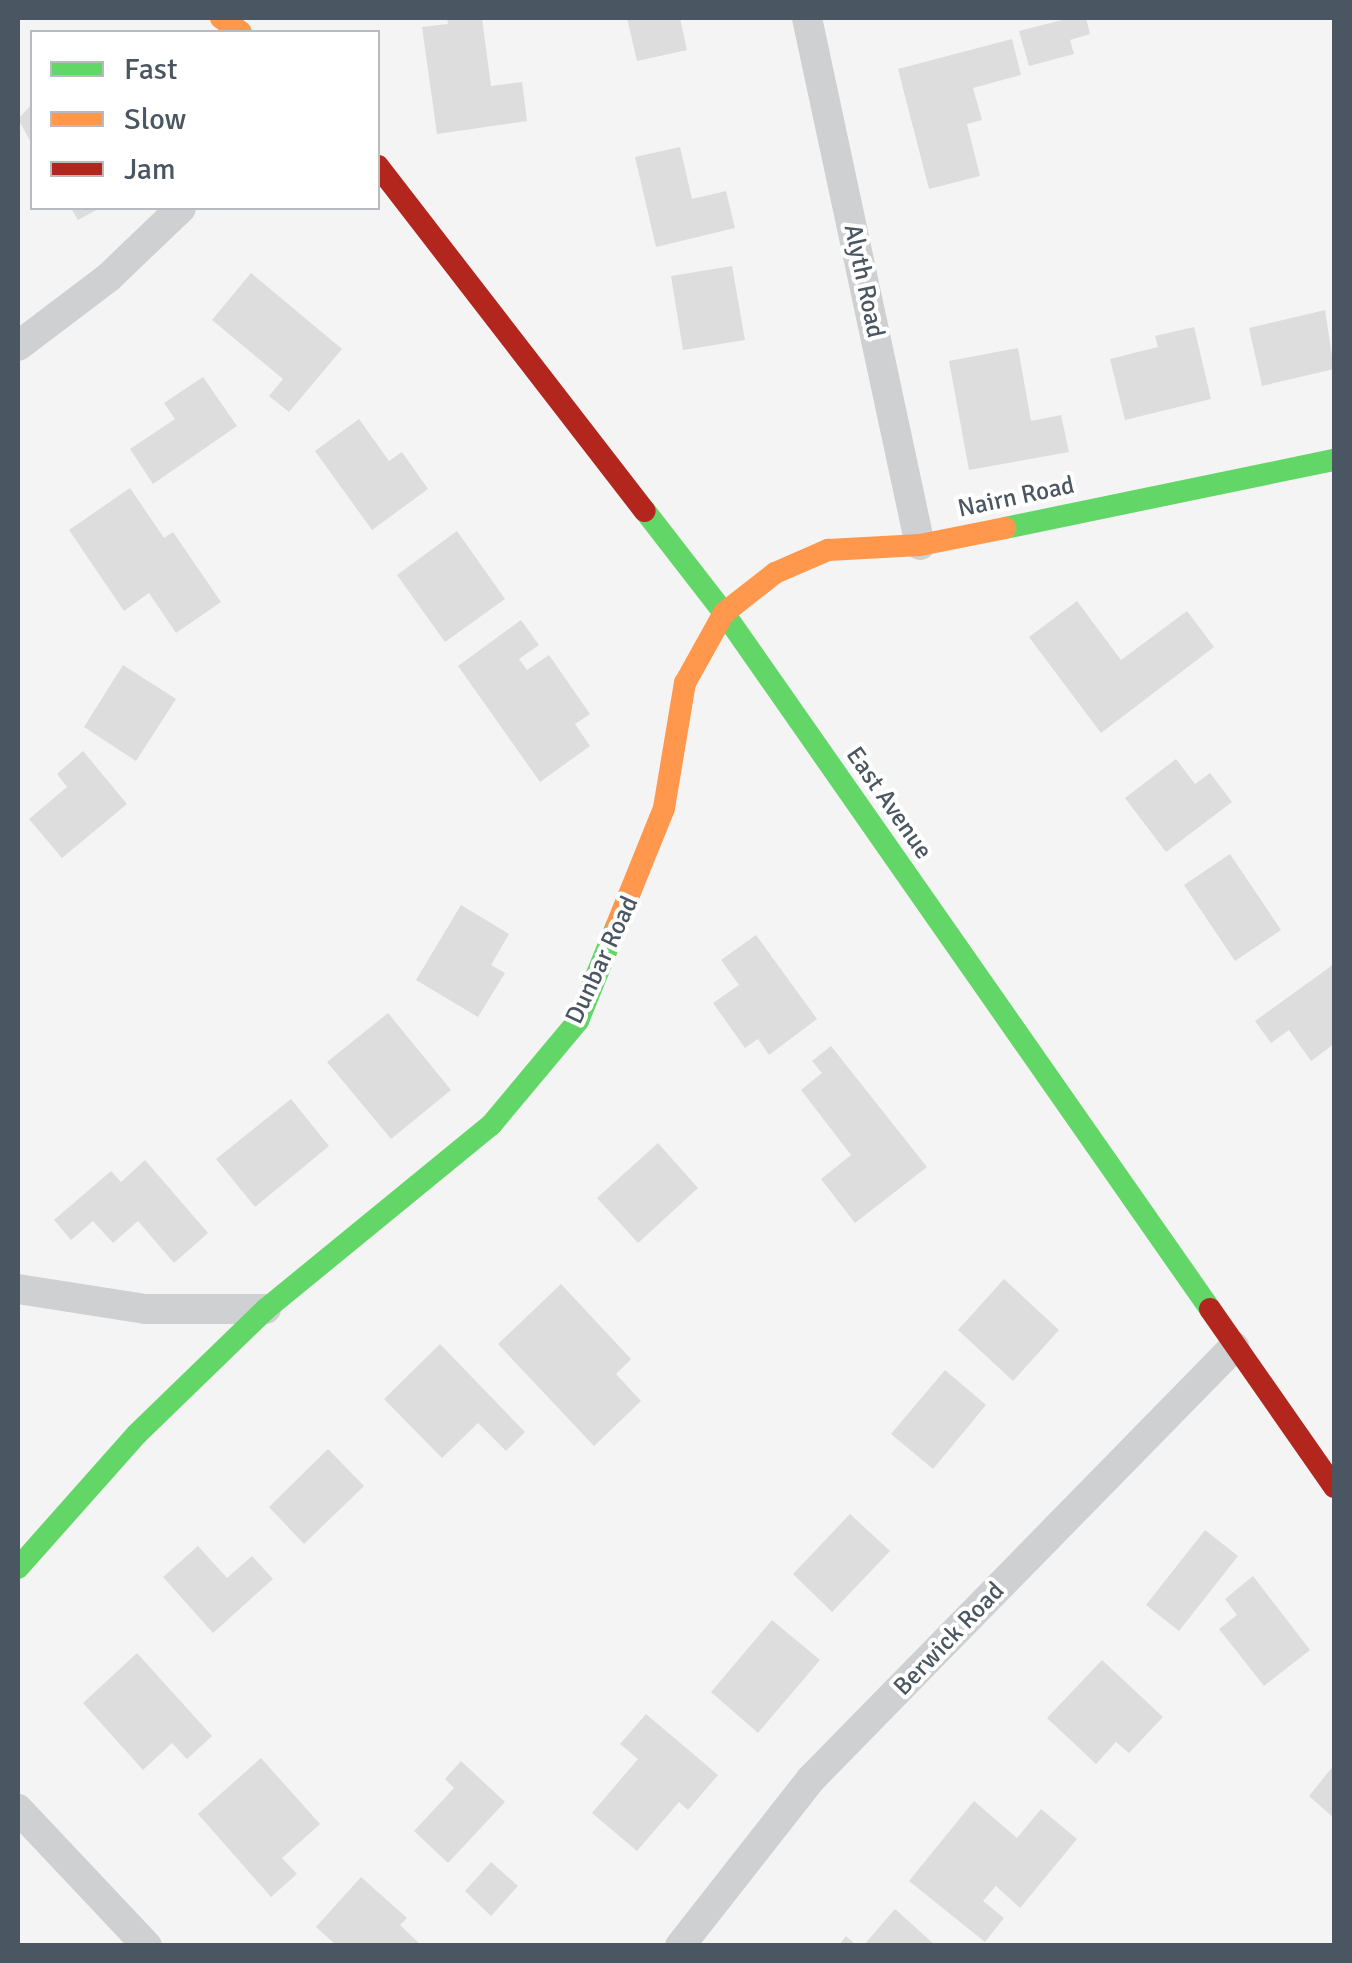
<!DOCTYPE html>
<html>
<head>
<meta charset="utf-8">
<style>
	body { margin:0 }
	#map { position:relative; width:1352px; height:1963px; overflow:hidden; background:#f4f4f4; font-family:Signika,sans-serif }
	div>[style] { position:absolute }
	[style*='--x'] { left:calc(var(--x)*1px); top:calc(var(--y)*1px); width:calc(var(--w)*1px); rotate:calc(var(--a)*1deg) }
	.building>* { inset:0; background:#ddddde }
	.street>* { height:30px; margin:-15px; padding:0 15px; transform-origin:15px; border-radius:15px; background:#ced0d2 }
	.fast>* { height:22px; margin:-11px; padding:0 11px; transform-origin:11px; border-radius:11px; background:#63d668 }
	.slow>* { height:22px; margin:-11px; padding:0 11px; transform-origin:11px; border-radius:11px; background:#ff974d }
	.jam>* { height:22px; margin:-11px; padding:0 11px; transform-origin:11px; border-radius:11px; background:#b3261e }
	span { translate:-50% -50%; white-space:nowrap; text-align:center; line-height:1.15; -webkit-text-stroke:8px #fff; paint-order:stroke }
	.street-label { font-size:25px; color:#4a5661 }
	.frame { position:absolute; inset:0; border:20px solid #4a5661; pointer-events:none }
	.legend { position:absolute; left:30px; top:30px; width:350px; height:180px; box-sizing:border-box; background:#fff; border:2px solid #b7bbc0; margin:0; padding:12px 18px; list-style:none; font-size:30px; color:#4a5661 }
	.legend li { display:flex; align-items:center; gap:20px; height:50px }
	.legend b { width:50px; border:2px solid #b7bbc0 }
</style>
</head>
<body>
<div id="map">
	<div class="building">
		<div style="clip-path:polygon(447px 18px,482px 18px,491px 86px,522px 82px,527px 121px,437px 134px,422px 27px,448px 24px)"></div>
		<div style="clip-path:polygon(627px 18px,680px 18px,687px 50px,637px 61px)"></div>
		<div style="clip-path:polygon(1070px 18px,1086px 18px,1090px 34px,1070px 40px,1074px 54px,1029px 66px,1019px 31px)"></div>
		<div style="clip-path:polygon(1012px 39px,1021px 75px,973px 88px,982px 120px,967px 124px,980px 176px,929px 189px,898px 69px)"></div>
		<div style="clip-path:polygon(32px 104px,32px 144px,18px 119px)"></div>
		<div style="clip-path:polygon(680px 147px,692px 199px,726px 191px,735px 228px,656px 247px,635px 157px)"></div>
		<div style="clip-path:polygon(71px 208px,100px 208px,78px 220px)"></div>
		<div style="clip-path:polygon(732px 266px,745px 340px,683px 350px,671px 276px)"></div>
		<div style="clip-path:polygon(251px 273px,342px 349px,289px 412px,269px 396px,283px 379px,212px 320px)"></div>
		<div style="clip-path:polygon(1325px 310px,1334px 369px,1262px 386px,1249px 328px)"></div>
		<div style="clip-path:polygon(1194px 327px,1211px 399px,1125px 420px,1110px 359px,1158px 347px,1155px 336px)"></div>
		<div style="clip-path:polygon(1018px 348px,1031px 421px,1061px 415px,1069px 452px,969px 470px,949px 361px)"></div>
		<div style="clip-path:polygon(203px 377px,237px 426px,153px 484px,130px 449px,175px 419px,164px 403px)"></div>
		<div style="clip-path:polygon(359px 419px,389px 461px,402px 452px,428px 489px,372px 530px,315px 451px)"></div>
		<div style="clip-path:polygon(130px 488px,164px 538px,173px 532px,221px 602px,176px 633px,149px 593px,124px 611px,69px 530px)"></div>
		<div style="clip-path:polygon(457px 531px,505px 599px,445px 642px,397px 575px)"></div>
		<div style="clip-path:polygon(1077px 601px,1121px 660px,1187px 611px,1214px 647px,1101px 733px,1029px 637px)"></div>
		<div style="clip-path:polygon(521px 620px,539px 645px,519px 659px,527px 670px,549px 655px,590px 714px,575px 724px,590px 746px,540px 782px,458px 666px)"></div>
		<div style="clip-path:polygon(123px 665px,176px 699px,136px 761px,84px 727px)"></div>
		<div style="clip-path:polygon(83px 751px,127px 804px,62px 858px,29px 819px,67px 787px,57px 774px)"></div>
		<div style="clip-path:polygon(1176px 759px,1195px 784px,1210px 773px,1232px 802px,1166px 852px,1125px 798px)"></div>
		<div style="clip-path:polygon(1230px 854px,1281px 930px,1235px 961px,1184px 885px)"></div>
		<div style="clip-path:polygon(461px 905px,509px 934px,491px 965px,505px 973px,478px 1017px,416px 980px)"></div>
		<div style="clip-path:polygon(756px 935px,817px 1019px,769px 1055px,758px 1039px,745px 1048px,713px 1003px,739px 985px,721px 960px)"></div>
		<div style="clip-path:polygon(1334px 964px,1334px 1044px,1311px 1061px,1289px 1030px,1271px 1043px,1255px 1021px)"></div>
		<div style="clip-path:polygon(388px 1013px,451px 1090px,391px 1139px,327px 1062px)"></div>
		<div style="clip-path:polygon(831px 1046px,927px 1167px,855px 1223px,821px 1179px,851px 1155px,801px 1090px,822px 1073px,812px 1061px)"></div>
		<div style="clip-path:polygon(291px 1099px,329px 1146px,255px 1207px,216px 1159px)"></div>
		<div style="clip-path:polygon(658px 1143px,698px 1188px,638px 1243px,597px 1198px)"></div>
		<div style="clip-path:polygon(145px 1160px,208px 1233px,174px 1263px,138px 1221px,113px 1243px,93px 1221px,71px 1240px,54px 1220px,111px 1171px,121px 1182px)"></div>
		<div style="clip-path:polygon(1004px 1279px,1059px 1330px,1013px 1381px,958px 1330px)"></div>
		<div style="clip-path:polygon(561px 1284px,631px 1359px,616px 1374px,641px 1401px,594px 1446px,498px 1344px)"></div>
		<div style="clip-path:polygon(440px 1344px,525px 1432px,506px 1451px,478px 1423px,442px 1458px,384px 1399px)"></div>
		<div style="clip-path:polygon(945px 1370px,986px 1405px,933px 1469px,891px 1434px)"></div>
		<div style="clip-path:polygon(328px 1449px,364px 1486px,304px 1544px,269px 1507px)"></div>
		<div style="clip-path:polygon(850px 1514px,890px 1551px,832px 1612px,793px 1574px)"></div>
		<div style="clip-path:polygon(1205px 1530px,1238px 1556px,1179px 1631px,1146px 1605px)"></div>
		<div style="clip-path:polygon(198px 1546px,227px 1578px,252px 1556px,273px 1579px,213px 1633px,163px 1577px)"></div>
		<div style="clip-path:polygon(1253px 1576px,1310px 1650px,1264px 1686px,1219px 1629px,1237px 1615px,1225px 1599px)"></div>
		<div style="clip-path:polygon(772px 1620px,820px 1660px,758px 1733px,711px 1692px)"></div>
		<div style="clip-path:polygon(137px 1653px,212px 1736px,187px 1759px,172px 1743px,143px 1770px,83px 1703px)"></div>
		<div style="clip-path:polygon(1102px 1660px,1163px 1717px,1129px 1753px,1116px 1742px,1096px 1764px,1047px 1718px)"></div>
		<div style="clip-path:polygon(646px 1714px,718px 1775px,688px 1810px,679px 1802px,637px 1851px,592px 1813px,638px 1759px,620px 1744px)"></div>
		<div style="clip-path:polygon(261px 1758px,320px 1824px,282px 1858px,297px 1874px,271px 1897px,198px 1814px)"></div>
		<div style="clip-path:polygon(461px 1761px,505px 1802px,448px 1863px,414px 1831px,454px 1788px,445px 1779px)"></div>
		<div style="clip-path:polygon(1334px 1765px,1334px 1818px,1309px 1796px)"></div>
		<div style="clip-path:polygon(974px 1801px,1017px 1838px,1041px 1809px,1077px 1839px,1020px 1908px,996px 1886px,983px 1901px,1004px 1918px,985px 1942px,909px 1881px)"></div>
		<div style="clip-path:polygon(491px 1862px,518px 1886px,491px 1916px,465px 1891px)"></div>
		<div style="clip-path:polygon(361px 1877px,407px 1918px,400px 1925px,422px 1946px,337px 1946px,316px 1927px)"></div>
		<div style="clip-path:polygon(895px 1909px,936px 1946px,863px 1946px)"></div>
		<div style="clip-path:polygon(846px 1936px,857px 1946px,838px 1946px)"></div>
	</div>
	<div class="street">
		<div style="--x:807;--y:18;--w:539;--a:77.9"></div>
		<div style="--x:18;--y:346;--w:113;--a:-37.1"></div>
		<div style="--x:108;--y:278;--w:101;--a:-43.8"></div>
		<div style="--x:18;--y:1289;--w:129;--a:8.9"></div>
		<div style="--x:145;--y:1309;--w:121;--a:0"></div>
		<div style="--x:18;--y:1809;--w:188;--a:46.7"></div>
		<div style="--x:680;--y:1946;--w:212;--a:-51.9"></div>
		<div style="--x:811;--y:1779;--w:605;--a:-45.6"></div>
	</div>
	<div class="fast">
		<div style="--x:645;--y:511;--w:129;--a:52.2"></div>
		<div style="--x:724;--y:613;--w:849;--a:55.07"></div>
		<div style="--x:1005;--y:528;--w:336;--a:-11.7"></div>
		<div style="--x:18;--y:1568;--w:179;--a:-48.4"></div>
		<div style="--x:137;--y:1434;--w:180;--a:-44.1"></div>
		<div style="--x:266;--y:1309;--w:291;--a:-39.3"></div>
		<div style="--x:491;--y:1125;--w:136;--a:-50.1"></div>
		<div style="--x:578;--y:1021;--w:101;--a:-68"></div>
	</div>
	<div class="slow">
		<div style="--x:221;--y:18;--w:24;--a:35"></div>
		<div style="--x:616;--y:927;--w:128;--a:-68"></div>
		<div style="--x:664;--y:808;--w:127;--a:-80.5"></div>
		<div style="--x:685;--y:683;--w:80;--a:-60.9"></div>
		<div style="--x:724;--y:613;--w:65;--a:-38.1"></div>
		<div style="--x:775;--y:573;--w:58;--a:-23.5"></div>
		<div style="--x:828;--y:550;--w:92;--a:-3.1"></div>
		<div style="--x:920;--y:545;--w:87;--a:-11.3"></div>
	</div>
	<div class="jam">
		<div style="--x:378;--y:166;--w:436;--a:52.3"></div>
		<div style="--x:1210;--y:1309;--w:217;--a:55.1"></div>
	</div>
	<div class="street-label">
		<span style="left:864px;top:281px;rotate:78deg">Alyth Road</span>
		<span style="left:1016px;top:497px;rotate:-12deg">Nairn Road</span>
		<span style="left:889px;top:803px;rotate:55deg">East Avenue</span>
		<span style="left:602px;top:960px;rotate:-65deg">Dunbar Road</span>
		<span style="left:949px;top:1639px;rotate:-46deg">Berwick Road</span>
	</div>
	<div class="frame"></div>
	<ul class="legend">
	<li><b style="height:12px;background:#63d668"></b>Fast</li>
	<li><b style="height:12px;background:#ff974d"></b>Slow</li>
	<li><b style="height:12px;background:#b3261e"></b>Jam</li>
	</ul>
</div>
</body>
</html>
